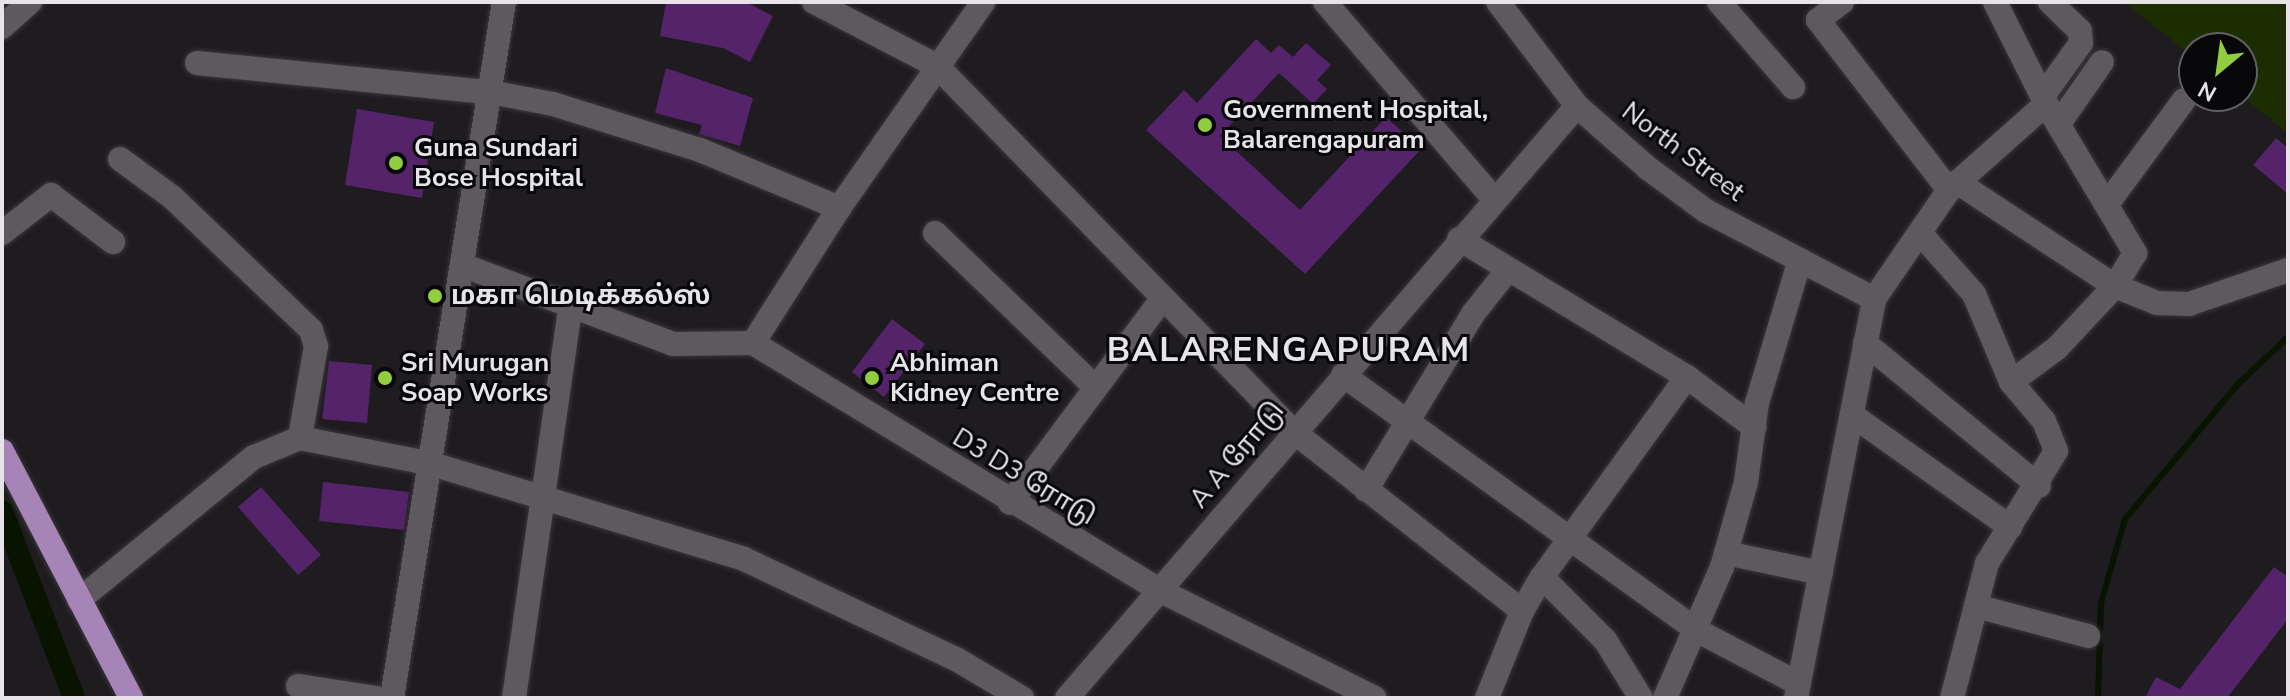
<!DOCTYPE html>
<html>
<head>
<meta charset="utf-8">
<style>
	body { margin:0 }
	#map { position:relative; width:2290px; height:700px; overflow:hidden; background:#1f1c20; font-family:"Nunito Sans","Noto Sans Tamil",sans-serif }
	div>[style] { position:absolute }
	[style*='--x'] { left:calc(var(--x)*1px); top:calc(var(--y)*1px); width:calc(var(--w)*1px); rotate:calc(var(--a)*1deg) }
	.green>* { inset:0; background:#1c2d02 }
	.stream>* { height:6px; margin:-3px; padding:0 3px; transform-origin:3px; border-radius:3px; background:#081300 }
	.canal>* { height:22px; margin:-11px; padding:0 11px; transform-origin:11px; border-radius:11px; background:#081300 }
	.building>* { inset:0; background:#542369 }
	.roads { filter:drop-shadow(0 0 2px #3a373b) drop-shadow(0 0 2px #3a373b) }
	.minor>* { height:24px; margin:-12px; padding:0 12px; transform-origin:12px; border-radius:12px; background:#5d595f }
	.major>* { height:24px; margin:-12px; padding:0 12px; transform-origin:12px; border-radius:12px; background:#a784b8 }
	.dots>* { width:22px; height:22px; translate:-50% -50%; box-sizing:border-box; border:4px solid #080709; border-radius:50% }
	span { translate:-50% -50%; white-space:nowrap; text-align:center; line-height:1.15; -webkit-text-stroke:6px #080709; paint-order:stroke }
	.poi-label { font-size:26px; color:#e7e4e8; font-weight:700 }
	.left { translate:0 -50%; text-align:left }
	.street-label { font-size:26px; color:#e7e4e8 }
	.district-label { font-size:34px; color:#e7e4e8; font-weight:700; letter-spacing:2px }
	.frame { position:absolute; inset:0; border:4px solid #e7e4e8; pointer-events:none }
	.north { position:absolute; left:2178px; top:32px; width:80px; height:80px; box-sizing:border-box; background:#080709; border:2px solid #615f62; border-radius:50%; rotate:209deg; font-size:22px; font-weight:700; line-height:32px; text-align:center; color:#e7e4e8 }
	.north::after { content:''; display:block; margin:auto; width:28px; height:36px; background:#91cd3f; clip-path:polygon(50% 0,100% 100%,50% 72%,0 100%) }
</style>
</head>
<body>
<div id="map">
	<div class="green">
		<div style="clip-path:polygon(2124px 2px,2288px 2px,2288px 133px,2242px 96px,2242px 48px,2194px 48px,2194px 58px)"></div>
	</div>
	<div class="stream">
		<div style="--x:2098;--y:698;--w:95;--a:-88.2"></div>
		<div style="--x:2101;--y:603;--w:87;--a:-74.1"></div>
		<div style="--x:2125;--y:519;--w:176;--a:-50.1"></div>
		<div style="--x:2238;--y:384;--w:69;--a:-43.2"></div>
	</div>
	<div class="canal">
		<div style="--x:2;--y:511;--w:200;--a:68.9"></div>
	</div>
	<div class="building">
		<div style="clip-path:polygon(666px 2px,746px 2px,773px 16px,750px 62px,723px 48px,660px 36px)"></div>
		<div style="clip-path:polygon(1256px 39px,1271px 53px,1279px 45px,1293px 57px,1306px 43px,1331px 65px,1317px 80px,1327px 89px,1313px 104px,1279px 73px,1220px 136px,1300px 210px,1386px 117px,1421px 149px,1305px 274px,1146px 130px,1184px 90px,1197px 103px)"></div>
		<div style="clip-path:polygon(666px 68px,753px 98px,740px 146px,699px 134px,702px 125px,655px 113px)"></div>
		<div style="clip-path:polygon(357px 109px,434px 122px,422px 198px,345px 185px)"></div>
		<div style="clip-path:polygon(2276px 138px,2288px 148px,2288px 194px,2253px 165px)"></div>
		<div style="clip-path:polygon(892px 319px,925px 344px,884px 397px,852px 372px)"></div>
		<div style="clip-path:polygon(329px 361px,372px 365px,367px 423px,322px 419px)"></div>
		<div style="clip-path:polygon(323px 482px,409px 492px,404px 530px,319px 521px)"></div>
		<div style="clip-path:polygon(261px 487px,321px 555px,298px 575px,238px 507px)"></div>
		<div style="clip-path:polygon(2274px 567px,2288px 577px,2288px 619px,2227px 698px,2145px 698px,2156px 677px,2180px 689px)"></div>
	</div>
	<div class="roads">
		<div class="minor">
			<div style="--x:814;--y:2;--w:139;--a:27.5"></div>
			<div style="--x:937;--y:66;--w:511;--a:45.71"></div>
			<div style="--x:1294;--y:432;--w:290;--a:38.1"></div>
			<div style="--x:1325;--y:2;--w:258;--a:49.4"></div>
			<div style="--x:1498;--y:2;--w:131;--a:52.8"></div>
			<div style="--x:1577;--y:106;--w:96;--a:41.2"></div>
			<div style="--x:1649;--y:169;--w:71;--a:36.4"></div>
			<div style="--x:1706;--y:211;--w:190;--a:27.6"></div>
			<div style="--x:1719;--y:2;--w:113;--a:49"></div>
			<div style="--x:1842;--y:2;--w:30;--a:143"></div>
			<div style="--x:1818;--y:20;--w:215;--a:52.4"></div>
			<div style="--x:1995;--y:2;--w:114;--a:63.4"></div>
			<div style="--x:2046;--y:104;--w:174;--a:59.1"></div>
			<div style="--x:2135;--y:253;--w:39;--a:121"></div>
			<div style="--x:2115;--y:286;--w:85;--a:133.1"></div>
			<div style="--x:2057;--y:348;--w:57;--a:143.5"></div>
			<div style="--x:2;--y:27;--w:38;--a:-42"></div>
			<div style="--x:197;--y:63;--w:294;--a:5.7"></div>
			<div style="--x:490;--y:92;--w:64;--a:10.8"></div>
			<div style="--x:553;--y:104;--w:154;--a:17.4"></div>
			<div style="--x:700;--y:150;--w:151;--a:22.6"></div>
			<div style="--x:2043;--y:96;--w:65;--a:-54.4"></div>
			<div style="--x:2081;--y:43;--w:12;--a:-95"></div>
			<div style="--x:2080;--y:31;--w:42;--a:-136"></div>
			<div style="--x:2060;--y:122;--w:73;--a:-55"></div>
			<div style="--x:120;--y:159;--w:64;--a:36.2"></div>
			<div style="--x:172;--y:197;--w:192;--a:43.7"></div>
			<div style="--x:311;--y:330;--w:17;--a:73"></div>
			<div style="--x:316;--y:346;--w:93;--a:99.9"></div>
			<div style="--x:1957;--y:182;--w:189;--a:33.4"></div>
			<div style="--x:2115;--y:286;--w:45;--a:22"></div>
			<div style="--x:2157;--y:303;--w:32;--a:2"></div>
			<div style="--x:2189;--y:304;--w:105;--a:-19"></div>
			<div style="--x:2107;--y:204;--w:129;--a:-53.5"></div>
			<div style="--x:2;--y:233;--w:62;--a:-37.8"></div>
			<div style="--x:51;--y:195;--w:78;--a:37.2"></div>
			<div style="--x:935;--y:233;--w:222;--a:43.9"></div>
			<div style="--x:1920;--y:233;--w:81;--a:48.5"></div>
			<div style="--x:1974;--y:294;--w:95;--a:67.2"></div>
			<div style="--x:2011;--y:382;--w:51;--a:49.8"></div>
			<div style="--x:2044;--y:421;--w:32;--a:68"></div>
			<div style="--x:2056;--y:451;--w:132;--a:121.6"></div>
			<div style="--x:1987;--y:563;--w:139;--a:104.5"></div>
			<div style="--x:1459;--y:239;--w:267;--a:31.2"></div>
			<div style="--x:1687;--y:377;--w:84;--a:36.7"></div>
			<div style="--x:462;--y:265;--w:225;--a:20.5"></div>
			<div style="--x:673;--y:344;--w:80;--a:-0.7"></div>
			<div style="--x:753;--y:343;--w:475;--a:31.3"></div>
			<div style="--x:1159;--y:590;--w:241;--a:26.6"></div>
			<div style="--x:753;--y:343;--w:160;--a:-57.5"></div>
			<div style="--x:839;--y:208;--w:251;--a:-55"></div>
			<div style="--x:1865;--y:343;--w:225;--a:39.4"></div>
			<div style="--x:1343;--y:375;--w:438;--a:35.8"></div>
			<div style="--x:1698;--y:631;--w:114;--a:27.7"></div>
			<div style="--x:1852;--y:415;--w:194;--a:35.3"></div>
			<div style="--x:1366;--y:490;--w:206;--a:-58.7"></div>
			<div style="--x:1473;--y:314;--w:55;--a:-51.7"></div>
			<div style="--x:1010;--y:503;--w:256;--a:-53.3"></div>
			<div style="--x:1726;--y:553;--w:97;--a:11.9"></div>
			<div style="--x:1542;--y:577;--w:89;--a:45"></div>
			<div style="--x:1605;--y:640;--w:68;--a:58.2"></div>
			<div style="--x:79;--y:600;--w:226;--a:-39.3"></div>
			<div style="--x:254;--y:457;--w:50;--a:-22.4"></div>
			<div style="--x:300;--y:438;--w:135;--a:11.1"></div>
			<div style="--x:432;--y:464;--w:326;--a:16.9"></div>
			<div style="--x:744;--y:559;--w:234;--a:25.3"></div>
			<div style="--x:956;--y:659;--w:77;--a:30.6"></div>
			<div style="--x:1976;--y:606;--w:116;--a:15"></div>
			<div style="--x:298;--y:686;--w:79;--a:8.7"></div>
			<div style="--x:392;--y:698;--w:705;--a:-80.86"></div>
			<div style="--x:514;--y:698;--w:394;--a:-81.8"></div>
			<div style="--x:1067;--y:698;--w:781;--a:-49.26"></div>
			<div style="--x:1487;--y:698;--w:94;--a:-68.1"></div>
			<div style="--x:1522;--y:611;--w:39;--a:-60"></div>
			<div style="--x:1542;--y:577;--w:247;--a:-54.1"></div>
			<div style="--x:1665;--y:698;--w:143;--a:-66.5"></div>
			<div style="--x:1722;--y:567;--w:88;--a:-74.2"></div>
			<div style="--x:1746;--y:482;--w:80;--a:-82.1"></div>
			<div style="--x:1757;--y:403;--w:149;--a:-73.3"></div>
			<div style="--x:1796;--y:698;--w:407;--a:-78.9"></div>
			<div style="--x:1874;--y:299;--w:132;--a:-55.5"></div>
			<div style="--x:1949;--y:190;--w:130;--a:-41.6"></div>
		</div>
		<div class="major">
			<div style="--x:2;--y:451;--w:279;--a:62.4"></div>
		</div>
	</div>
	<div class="dots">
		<div style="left:1205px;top:125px;background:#91cd3f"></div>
		<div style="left:396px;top:163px;background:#91cd3f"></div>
		<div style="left:435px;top:296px;background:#91cd3f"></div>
		<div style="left:385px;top:378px;background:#91cd3f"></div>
		<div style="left:872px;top:378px;background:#91cd3f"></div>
	</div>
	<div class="poi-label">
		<span class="left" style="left:1223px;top:125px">Government Hospital,<br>Balarengapuram</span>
		<span class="left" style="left:414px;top:163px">Guna Sundari<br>Bose Hospital</span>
		<span class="left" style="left:451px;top:296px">மகா மெடிக்கல்ஸ்</span>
		<span class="left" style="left:401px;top:378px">Sri Murugan<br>Soap Works</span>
		<span class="left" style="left:890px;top:378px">Abhiman<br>Kidney Centre</span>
	</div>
	<div class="street-label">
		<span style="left:1683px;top:152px;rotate:37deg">North Street</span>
		<span style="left:1237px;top:455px;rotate:-50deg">A A ரோடு</span>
		<span style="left:1024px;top:477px;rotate:31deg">D3 D3 ரோடு</span>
	</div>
	<div class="district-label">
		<span style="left:1289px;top:351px">BALARENGAPURAM</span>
	</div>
	<div class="frame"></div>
	<div class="north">N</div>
</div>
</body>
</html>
